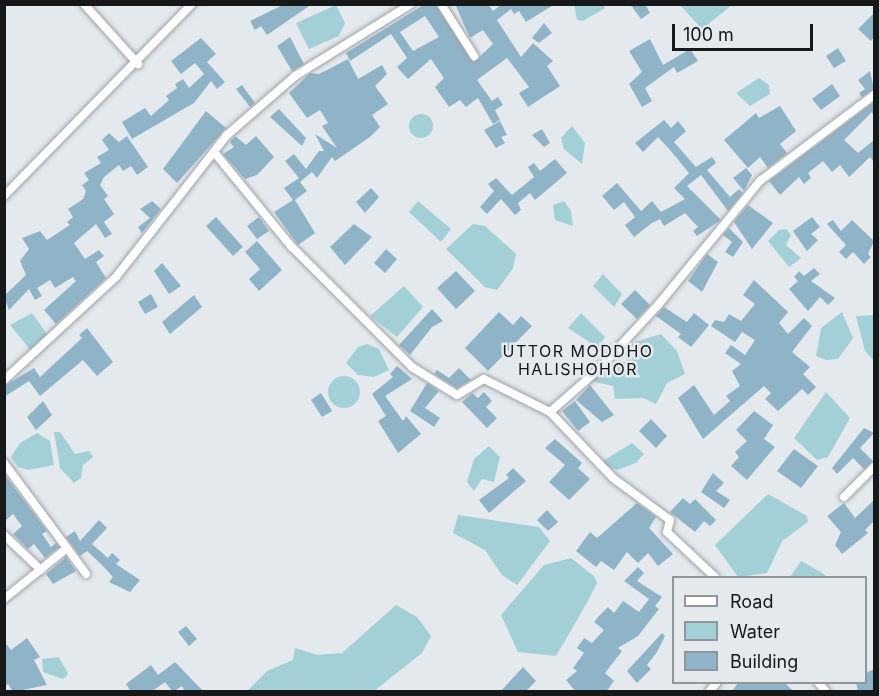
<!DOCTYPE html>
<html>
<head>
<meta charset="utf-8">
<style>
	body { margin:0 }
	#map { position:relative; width:879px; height:696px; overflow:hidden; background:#e4e9ee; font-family:Inter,sans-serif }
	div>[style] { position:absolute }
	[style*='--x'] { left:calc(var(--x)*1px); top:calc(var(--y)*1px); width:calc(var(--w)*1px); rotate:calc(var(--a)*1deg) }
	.water>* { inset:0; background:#a3d0d7 }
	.round { border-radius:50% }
	.building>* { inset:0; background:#90b4c7 }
	.roads { filter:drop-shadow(0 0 2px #9ea3a8) drop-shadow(0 0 2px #9ea3a8) }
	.minor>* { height:8px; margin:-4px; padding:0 4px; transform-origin:4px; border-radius:4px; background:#fff }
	span { translate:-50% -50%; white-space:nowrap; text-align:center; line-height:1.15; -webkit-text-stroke:5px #e4e9ee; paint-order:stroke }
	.neighbourhood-label { font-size:16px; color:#16181a; letter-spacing:1.5px }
	.frame { position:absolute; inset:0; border:6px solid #16181a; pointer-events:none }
	.legend { position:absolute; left:672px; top:576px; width:195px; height:108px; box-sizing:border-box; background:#e4e9ee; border:2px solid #929599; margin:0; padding:8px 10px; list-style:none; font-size:18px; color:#16181a }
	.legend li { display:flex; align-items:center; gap:12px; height:30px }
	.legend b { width:30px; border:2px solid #929599 }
	.scale { position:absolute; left:672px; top:24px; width:141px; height:27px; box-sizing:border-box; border:3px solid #16181a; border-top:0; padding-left:8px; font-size:18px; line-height:21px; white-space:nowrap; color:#16181a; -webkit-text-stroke:4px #e4e9ee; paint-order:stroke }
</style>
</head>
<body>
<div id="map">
	<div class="water">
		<div style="clip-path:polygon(574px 4px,603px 5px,605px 8px,583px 21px,577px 20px)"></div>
		<div style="clip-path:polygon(336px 5px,345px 23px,339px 36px,309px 49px,296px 23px)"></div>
		<div style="clip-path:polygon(680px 5px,732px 5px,702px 29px)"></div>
		<div style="clip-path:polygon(759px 78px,769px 85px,770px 94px,750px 106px,736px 93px)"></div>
		<div class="round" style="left:409px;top:114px;width:24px;height:24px"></div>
		<div style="clip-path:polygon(572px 126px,585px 143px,582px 164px,564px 149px,561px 138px)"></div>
		<div style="clip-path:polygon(418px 201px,451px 229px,441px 242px,409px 212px)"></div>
		<div style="clip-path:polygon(564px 201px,571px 211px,573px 226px,555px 220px,553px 205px)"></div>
		<div style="clip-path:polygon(473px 224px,485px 226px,516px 254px,513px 268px,497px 290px,485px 287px,446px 249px)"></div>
		<div style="clip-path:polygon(786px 229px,791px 235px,786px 245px,801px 258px,789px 267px,768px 241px,779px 230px)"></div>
		<div style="clip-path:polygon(603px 274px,622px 294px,614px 307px,593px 286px)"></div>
		<div style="clip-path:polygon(404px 286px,423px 307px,397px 337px,370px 316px)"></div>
		<div style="clip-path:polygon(842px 312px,853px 338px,838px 359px,826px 360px,816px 356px,821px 328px)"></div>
		<div style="clip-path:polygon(32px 313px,49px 337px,32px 352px,10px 325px)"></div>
		<div style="clip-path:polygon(581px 313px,605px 337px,598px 348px,568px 328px)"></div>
		<div style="clip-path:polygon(874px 315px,874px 361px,865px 351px,856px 316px)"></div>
		<div style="clip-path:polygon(661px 334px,677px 351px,685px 374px,667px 383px,656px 404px,643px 398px,615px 399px,613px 386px,590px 381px,636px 355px,631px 343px)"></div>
		<div style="clip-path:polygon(367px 344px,379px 349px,389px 370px,374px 377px,358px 375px,346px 363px,358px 347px)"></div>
		<div class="round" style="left:328px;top:376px;width:32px;height:32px"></div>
		<div style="clip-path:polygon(826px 392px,850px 418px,828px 457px,817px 460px,794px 438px)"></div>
		<div style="clip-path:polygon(54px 432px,60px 432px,75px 454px,89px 451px,93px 457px,83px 465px,81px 478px,74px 483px,60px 468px)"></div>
		<div style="clip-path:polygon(37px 433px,50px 441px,54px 465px,29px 470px,18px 467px,11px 457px,20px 443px)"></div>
		<div style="clip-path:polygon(632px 443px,644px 454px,636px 463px,617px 470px,600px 463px)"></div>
		<div style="clip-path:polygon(489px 446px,500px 457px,494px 482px,482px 479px,474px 491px,467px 482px,474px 459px)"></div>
		<div style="clip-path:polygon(768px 494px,807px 516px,808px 522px,782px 541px,767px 573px,738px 577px,715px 545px)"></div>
		<div style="clip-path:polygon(458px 515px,539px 527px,550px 541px,517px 585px,502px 575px,485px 550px,453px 533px)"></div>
		<div style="clip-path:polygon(571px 558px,594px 576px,597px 583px,588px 601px,556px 656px,518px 652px,501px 615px,544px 565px)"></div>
		<div style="clip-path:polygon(801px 561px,819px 571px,828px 577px,790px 577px)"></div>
		<div style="clip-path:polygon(396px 605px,417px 617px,431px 636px,422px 653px,374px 691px,247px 691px,267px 671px,293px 660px,295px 648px,318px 655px,342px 653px)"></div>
		<div style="clip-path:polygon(59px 657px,68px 674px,63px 679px,43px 672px,42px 659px)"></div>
	</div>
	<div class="building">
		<div style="clip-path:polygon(285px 4px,312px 4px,267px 35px,261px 26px,255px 30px,250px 21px)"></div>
		<div style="clip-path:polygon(evenodd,425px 4px,435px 4px,474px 62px,493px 44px,483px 30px,470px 38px,455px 4px,488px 4px,493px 11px,502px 4px,555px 4px,526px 22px,519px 11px,514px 14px,511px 9px,497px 20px,521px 57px,533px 43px,553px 61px,547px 66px,560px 86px,528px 107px,519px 93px,529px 87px,507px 58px,477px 80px,492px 101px,498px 97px,503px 105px,495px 110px,500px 120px,493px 124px,478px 98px,466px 107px,460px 100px,449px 107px,435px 87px,444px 78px,431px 59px,408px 79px,397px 67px,407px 58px,391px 34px,350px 61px,346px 53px,425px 4px,425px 16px,439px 37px,413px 51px,400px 32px,425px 16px)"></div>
		<div style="clip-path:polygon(630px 4px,645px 4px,650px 13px,641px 19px)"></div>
		<div style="clip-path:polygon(874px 13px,874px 37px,871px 41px,858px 29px)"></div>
		<div style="clip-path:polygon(544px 23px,552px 33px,539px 43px,532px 38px)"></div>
		<div style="clip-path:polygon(290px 37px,304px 64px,292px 71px,277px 46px)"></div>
		<div style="clip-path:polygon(201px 38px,216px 54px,207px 62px,225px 82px,217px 89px,211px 81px,194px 103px,132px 139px,122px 122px,145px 108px,151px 116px,169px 100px,166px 96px,177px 88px,175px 84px,183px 79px,189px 88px,204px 74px,195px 63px,181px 74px,171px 61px)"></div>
		<div style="clip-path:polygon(650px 39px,663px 65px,690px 49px,698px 61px,677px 73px,674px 67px,645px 88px,652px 101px,642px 107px,629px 84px,642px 72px,629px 51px)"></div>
		<div style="clip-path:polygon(838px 48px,846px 61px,834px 68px,826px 56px)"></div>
		<div style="clip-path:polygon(348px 59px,358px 79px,382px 65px,387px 74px,375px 86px,388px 104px,372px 115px,380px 127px,370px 137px,335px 161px,332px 157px,317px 178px,312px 172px,300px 182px,307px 191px,295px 200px,315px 233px,298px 245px,274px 212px,293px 200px,284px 188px,299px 178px,285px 161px,294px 154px,306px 169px,319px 151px,324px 151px,315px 134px,337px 148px,322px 126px,328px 123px,320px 110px,307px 118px,289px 93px,310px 73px,319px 74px)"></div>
		<div style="clip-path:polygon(870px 71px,874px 89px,862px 97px,859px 93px,865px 89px,858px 80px)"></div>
		<div style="clip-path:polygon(832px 84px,840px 96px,821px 110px,812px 99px)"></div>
		<div style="clip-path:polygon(242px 85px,255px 103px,250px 107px,236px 89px)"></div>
		<div style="clip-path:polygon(874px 102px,874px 117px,872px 112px,844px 140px,858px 153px,874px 140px,874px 162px,870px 157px,849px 177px,840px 165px,832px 172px,823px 161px,808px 173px,811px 178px,804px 184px,799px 177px,780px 195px,769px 181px)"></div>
		<div style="clip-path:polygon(780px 106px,796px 131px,780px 144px,787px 153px,768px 168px,760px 157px,748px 168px,724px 140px,756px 113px,759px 118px)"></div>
		<div style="clip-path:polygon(279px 109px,306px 138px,302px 146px,270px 117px)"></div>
		<div style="clip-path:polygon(206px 111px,226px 128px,177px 183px,163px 169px)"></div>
		<div style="clip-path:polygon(664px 120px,671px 128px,678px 121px,686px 131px,674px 142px,696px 167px,712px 157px,716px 163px,707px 170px,730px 197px,739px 189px,743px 193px,728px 211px,701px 175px,687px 186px,721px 220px,697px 236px,693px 231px,698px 227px,685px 213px,664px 226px,660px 219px,652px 223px,634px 237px,625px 225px,635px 217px,624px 202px,614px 210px,602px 196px,617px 183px,641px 211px,652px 201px,661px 212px,685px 199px,674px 188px,689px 173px,670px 150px,658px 137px,643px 152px,635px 143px)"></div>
		<div style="clip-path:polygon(500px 121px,507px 135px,501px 137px,505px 143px,496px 148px,484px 130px)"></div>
		<div style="clip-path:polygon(542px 129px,550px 143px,544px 147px,532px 135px)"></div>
		<div style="clip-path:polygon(109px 133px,119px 142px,127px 136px,148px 167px,137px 175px,131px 166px,123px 171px,119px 165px,104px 177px,100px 185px,108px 196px,104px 199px,114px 214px,104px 222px,112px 234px,105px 238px,96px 224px,74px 243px,85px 259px,99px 250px,104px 256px,96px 262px,106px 278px,56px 324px,44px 310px,76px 281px,73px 277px,55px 288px,50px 280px,37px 288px,42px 296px,35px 300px,29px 289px,9px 310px,4px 296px,26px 275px,20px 261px,29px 249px,22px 238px,40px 231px,47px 240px,70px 225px,67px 222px,73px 217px,68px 209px,83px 199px,86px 191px,82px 185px,89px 180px,84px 173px,101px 163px,97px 157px,109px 150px,102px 140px)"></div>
		<div style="clip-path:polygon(235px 136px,246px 145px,256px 136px,274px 157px,257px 175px,245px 179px,223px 154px,234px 147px,230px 142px)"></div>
		<div style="clip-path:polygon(555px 159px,567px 173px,535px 200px,530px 193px,518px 203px,521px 210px,515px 215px,501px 199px,487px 214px,480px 207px,494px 191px,488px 184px,496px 178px,512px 195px,534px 177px,528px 167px,534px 163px,540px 171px)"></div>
		<div style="clip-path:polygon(746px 168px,752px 175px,744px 191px,733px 178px)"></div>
		<div style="clip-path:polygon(371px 188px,379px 197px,365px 213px,356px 202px)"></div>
		<div style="clip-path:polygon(152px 201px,161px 209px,142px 233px,138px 227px,150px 218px,140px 209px)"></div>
		<div style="clip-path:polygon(748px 205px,773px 223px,752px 249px,734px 222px)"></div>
		<div style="clip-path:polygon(216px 217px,243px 247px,233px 256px,206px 226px)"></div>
		<div style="clip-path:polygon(259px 217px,269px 231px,257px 239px,247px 226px)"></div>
		<div style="clip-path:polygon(812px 217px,820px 227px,811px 234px,818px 240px,807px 251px,793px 231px)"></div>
		<div style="clip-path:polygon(833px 220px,841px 231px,852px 220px,874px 241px,868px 254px,871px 257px,864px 264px,853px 252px,846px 259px,839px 252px,846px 245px,827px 224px)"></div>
		<div style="clip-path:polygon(354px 224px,372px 237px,345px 265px,330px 247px)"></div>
		<div style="clip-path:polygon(729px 228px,743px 242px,733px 257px,725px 252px,732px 242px,723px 235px)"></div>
		<div style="clip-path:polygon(257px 241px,282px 270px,259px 291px,249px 279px,260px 269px,245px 252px)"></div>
		<div style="clip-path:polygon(386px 249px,397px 259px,385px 273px,374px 263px)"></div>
		<div style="clip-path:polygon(707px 254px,718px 262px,702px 292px,688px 281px)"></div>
		<div style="clip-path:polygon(162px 263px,181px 286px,169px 294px,154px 271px)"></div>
		<div style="clip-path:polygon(814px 268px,820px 274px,811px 281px,835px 298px,828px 305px,820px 297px,808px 311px,789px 289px,798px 281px,794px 277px,799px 271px,804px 276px)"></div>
		<div style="clip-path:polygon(456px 271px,475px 291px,456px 309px,437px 288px)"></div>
		<div style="clip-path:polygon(754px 280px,788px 312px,779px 323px,788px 334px,804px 318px,812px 326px,792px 352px,810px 367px,803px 374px,816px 387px,808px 395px,802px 389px,778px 411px,765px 399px,771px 393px,764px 386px,703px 439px,678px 398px,694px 385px,714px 415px,730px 401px,726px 396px,740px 386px,732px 371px,741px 364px,725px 353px,731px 345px,745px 355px,755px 340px,742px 332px,735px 342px,711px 326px,715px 320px,724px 322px,729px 314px,741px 321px,755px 304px,743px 295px)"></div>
		<div style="clip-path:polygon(635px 290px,650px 305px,637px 319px,621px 304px)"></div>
		<div style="clip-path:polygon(151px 294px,158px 307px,145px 314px,138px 302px)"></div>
		<div style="clip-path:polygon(194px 295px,202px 307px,170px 334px,162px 322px)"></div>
		<div style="clip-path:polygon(664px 307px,687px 322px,694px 313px,709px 325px,691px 347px,678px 337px,681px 334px,656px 316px)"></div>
		<div style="clip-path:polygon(432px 309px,443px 321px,432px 327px,410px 355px,399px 345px)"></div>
		<div style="clip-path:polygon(499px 312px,513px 325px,521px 316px,532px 326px,488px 371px,465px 348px)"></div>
		<div style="clip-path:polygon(87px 328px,113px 362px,97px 376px,83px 360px,40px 396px,29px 381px,4px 397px,4px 386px,34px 368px,40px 377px,82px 338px,79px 335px)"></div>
		<div style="clip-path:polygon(397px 366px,412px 379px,385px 396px,403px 421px,406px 416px,421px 434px,398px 453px,378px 421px,386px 416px,372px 394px,393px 377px,390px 374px)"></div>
		<div style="clip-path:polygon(459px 368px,471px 380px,457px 388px,434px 374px,437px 370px,449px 378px,446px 381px)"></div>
		<div style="clip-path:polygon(427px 383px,439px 391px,425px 408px,440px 418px,434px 427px,410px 411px)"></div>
		<div style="clip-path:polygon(590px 385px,614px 415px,602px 422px,576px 400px)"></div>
		<div style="clip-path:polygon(484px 392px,492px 401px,486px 407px,497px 418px,487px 428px,462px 402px,472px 393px,478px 398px)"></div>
		<div style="clip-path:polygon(321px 393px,332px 411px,322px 417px,311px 400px)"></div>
		<div style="clip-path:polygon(43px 401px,52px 415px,36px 430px,27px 417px)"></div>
		<div style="clip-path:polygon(575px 401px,590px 422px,578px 431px,562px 411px)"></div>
		<div style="clip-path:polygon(754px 411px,773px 425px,764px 439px,775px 447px,747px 480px,731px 466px,739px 457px,735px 452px,747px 441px,736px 430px)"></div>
		<div style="clip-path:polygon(651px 419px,667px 436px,656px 448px,639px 431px)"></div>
		<div style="clip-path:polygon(864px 428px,874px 433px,860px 448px,873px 461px,864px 469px,853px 458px,837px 474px,832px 468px)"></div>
		<div style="clip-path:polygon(555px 439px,582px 463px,578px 468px,590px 479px,569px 500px,549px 482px,565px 465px,545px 448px)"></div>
		<div style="clip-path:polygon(794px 449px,818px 466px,801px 488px,777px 471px)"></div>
		<div style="clip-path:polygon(513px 468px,526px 481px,489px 513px,479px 500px,509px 478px,506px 475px)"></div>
		<div style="clip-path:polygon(713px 473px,724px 483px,716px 491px,730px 500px,724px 508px,701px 492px)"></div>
		<div style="clip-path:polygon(4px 474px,47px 531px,42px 534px,51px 547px,56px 543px,59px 547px,45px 558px,34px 544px,28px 549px,13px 534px,22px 526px,13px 514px,4px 522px)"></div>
		<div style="clip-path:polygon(683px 498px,690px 504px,695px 499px,716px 520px,710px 526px,704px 521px,695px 532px,670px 512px)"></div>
		<div style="clip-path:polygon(874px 500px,874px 521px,865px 530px,868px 533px,842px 554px,835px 545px,841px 532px,827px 516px,844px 503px,855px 518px)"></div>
		<div style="clip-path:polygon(637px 503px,656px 517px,649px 528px,673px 554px,658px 566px,648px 553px,638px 563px,627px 552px,614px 570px,601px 561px,596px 567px,576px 551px,590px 532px,597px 538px)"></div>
		<div style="clip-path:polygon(547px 510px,558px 522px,548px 531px,537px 520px)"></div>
		<div style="clip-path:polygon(99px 520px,107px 528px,92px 544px,108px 558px,112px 553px,120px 560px,116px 564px,140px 580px,130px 592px,109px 582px,113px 577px,102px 565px,87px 551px,80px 556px,66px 537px,75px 531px,80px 541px)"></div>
		<div style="clip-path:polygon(66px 557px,76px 571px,53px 584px,46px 574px)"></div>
		<div style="clip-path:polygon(638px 567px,644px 573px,637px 581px,662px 597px,655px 606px,659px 609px,638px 636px,618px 648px,622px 651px,605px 673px,614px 681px,606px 692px,576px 692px,566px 680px,577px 671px,573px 668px,584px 653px,577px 648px,584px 638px,592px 643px,604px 630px,594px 622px,599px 616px,608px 607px,614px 613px,623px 601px,639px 612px,649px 599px,624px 581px)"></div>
		<div style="clip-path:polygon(186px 626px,197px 639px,189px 646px,178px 632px)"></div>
		<div style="clip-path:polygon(662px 633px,665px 636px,657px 652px,647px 665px,651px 669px,637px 683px,627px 671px)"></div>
		<div style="clip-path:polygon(27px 638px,40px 657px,34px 660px,47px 685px,13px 692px,8px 684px,4px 687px,4px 641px,11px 650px)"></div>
		<div style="clip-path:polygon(175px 662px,204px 692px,185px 692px,182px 686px,173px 692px,165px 682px,151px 692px,131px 692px,126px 684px,151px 665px,158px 675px)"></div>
		<div style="clip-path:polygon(523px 667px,536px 681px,525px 692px,500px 692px)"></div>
		<div style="clip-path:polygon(874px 669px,874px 692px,858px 692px,856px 682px,866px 682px,866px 673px)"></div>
		<div style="clip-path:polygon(739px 682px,784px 682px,794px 692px,731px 692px)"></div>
	</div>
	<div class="roads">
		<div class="minor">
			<div style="--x:84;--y:4;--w:81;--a:48"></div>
			<div style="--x:441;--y:4;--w:62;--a:57.6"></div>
			<div style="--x:214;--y:152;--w:122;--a:50.7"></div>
			<div style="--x:291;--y:246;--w:171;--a:45"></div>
			<div style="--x:412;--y:367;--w:53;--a:31.9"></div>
			<div style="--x:457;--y:395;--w:31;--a:-31"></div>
			<div style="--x:484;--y:379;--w:74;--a:26.6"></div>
			<div style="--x:550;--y:412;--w:91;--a:46.3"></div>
			<div style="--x:613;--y:478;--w:71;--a:36.4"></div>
			<div style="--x:670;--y:520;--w:12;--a:104"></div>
			<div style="--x:667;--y:532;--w:67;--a:43.2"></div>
			<div style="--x:4;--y:196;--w:269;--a:-45.6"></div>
			<div style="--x:4;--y:380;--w:152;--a:-42.6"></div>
			<div style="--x:116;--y:277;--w:180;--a:-52"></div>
			<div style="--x:227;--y:135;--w:90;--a:-40.9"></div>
			<div style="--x:295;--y:76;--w:137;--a:-31.8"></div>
			<div style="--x:550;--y:412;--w:64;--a:-41.2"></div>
			<div style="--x:598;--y:370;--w:88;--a:-47.3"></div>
			<div style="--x:658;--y:305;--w:161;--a:-50.6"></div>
			<div style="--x:760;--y:181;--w:143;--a:-37"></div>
			<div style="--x:4;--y:463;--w:138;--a:53.5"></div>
			<div style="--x:844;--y:497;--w:42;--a:-45"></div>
			<div style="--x:4;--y:535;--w:51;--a:43.4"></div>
			<div style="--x:4;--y:599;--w:81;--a:-39"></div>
			<div style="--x:818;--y:682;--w:13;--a:51"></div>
			<div style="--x:709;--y:692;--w:13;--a:-51"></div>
		</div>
	</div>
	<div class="neighbourhood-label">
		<span style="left:578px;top:360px">UTTOR MODDHO<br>HALISHOHOR</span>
	</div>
	<div class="frame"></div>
	<ul class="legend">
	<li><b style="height:8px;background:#fff"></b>Road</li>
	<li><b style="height:16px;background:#a3d0d7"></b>Water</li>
	<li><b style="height:16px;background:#90b4c7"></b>Building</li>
	</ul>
	<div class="scale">100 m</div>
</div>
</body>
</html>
